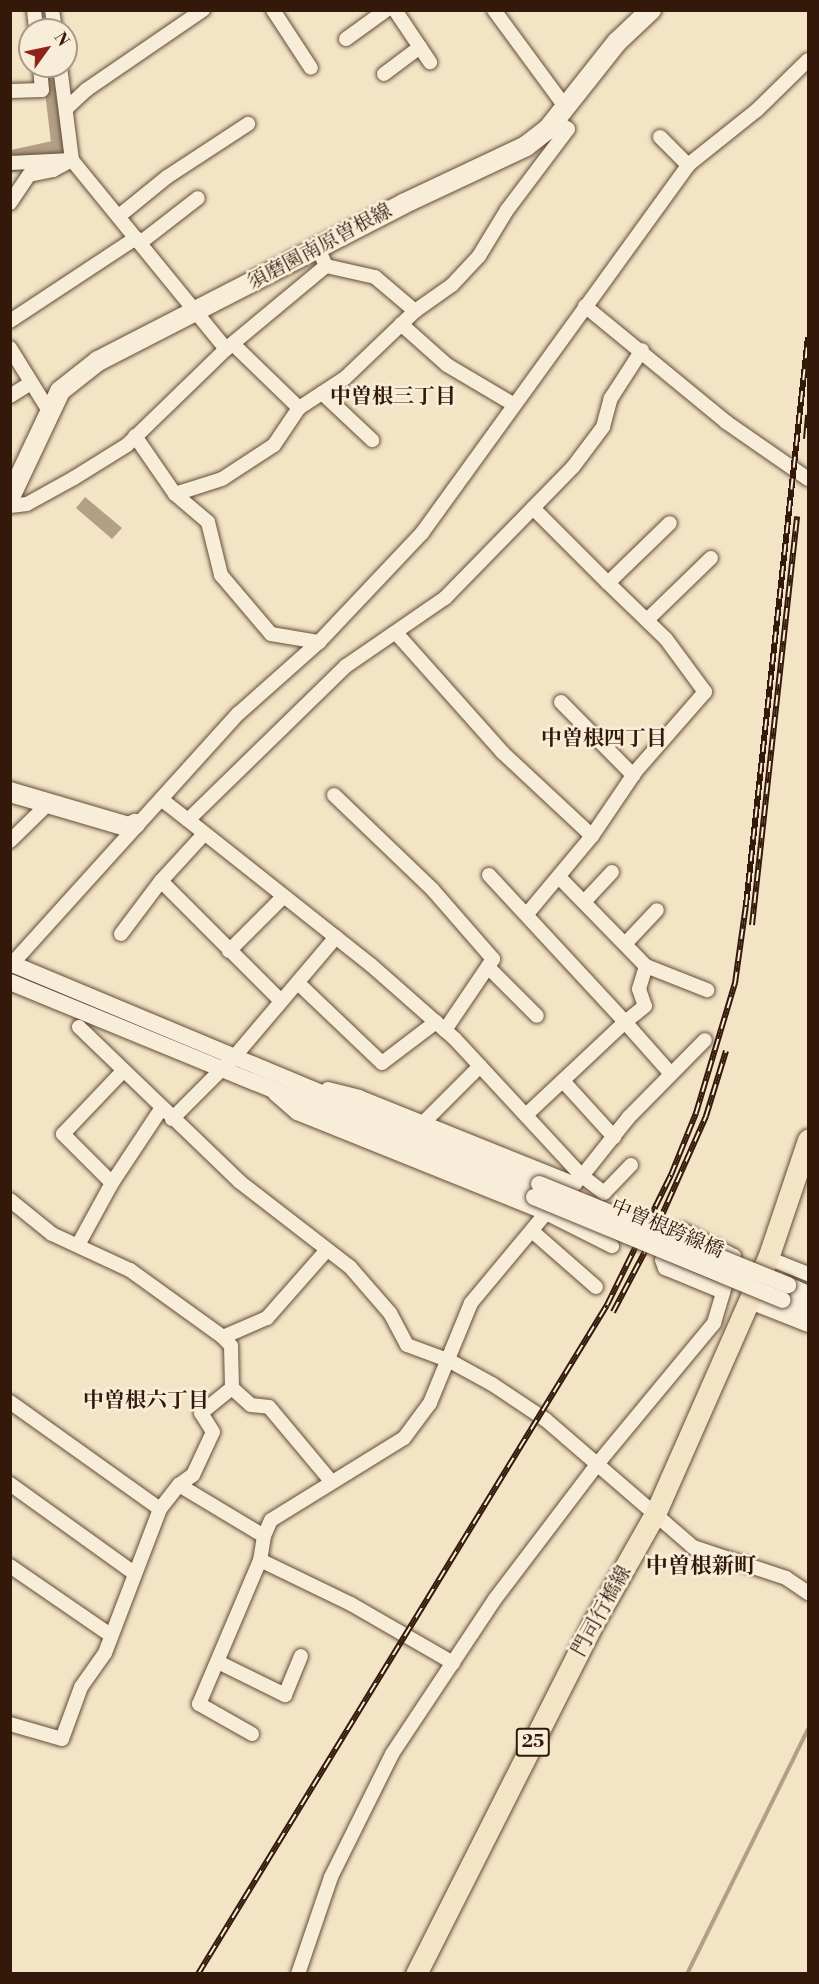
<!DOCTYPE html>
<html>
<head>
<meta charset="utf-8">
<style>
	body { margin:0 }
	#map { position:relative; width:819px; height:1984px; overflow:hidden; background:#f3e4c5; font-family:"Libre Bodoni","Noto Serif JP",serif }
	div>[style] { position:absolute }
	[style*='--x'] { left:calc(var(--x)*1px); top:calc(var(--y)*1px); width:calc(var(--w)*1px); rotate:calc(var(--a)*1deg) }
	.water>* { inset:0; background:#b29f85 }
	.stream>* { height:4px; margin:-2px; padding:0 2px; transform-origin:2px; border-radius:2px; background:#b29f85 }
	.river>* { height:22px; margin:-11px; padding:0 11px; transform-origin:11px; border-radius:11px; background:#b29f85 }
	.roads { filter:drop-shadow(0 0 2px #644b39) drop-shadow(0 0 2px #644b39) }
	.minor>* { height:14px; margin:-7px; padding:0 7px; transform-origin:7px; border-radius:7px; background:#f7edd9 }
	.tertiary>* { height:16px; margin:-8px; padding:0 8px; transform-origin:8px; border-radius:8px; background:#f7edd9 }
	.secondary>* { height:20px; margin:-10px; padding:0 10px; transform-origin:10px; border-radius:10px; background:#f7edd9 }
	.primary>* { height:21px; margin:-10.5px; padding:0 10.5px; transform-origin:10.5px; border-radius:10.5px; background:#f3e4c5 }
	.rail>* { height:6px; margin-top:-3px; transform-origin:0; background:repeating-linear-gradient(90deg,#f7edd9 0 11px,#34180a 0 22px); box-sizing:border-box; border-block:2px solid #34180a }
	.bridges { filter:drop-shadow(0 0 2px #644b39) drop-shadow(0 0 2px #644b39) }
	.tertiary-bridge>* { height:16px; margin:-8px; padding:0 8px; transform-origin:8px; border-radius:8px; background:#f7edd9 }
	span { translate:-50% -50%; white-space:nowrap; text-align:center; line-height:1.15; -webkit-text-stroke:5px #f7edd9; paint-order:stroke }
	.shield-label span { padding:2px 4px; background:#f7edd9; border:2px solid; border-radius:4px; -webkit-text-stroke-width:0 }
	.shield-label { font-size:18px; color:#34180a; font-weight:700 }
	.street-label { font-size:20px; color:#34180a }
	.neighbourhood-label { font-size:21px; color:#34180a; font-weight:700 }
	.quarter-label { font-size:22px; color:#34180a; font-weight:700 }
	.frame { position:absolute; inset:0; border:12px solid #34180a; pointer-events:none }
	.north { position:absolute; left:18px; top:18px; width:60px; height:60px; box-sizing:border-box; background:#f7edd9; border:2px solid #a99886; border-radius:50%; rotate:57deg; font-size:16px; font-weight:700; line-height:24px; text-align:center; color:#34180a }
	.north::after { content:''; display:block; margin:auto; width:21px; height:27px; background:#8f2418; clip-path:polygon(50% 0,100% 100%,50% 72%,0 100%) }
</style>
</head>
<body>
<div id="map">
	<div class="water">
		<div style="clip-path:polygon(85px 497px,122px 528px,112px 539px,76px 508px)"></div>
	</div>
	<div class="stream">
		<div style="--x:687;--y:1974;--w:273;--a:-63.7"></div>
	</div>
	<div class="river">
		<div style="--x:12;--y:161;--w:52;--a:-12.2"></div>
		<div style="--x:63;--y:150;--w:85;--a:-96.8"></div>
	</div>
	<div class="roads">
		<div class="minor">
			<div style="--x:34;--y:10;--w:20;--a:84"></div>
			<div style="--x:52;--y:10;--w:20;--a:81"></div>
			<div style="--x:273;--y:10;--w:69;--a:56.8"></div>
			<div style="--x:395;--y:10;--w:63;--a:56.1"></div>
			<div style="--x:494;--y:10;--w:122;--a:53.7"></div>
			<div style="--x:346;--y:39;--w:49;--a:-35.9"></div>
			<div style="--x:384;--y:74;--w:45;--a:-36.9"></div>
			<div style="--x:10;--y:91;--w:32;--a:-2"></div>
			<div style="--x:42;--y:90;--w:24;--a:-95"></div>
			<div style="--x:68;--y:107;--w:25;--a:-43"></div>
			<div style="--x:86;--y:90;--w:142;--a:-34.4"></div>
			<div style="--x:660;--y:137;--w:40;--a:45"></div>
			<div style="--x:10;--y:163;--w:62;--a:-2.8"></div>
			<div style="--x:10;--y:203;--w:34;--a:-56"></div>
			<div style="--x:29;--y:175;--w:25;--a:-12"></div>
			<div style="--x:53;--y:170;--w:21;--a:-28"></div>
			<div style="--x:119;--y:216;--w:62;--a:-39.1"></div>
			<div style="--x:167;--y:177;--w:97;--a:-33.2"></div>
			<div style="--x:140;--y:243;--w:73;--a:-37.8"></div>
			<div style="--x:585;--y:306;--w:183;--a:39.4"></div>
			<div style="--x:726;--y:422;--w:100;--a:34.8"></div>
			<div style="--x:415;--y:311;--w:45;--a:-35.1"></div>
			<div style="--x:452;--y:285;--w:40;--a:-47"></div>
			<div style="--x:479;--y:256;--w:54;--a:-58.7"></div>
			<div style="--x:507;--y:210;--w:101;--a:-53"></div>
			<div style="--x:568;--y:129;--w:15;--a:-148"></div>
			<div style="--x:10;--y:321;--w:151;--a:-33.4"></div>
			<div style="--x:401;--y:324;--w:62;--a:41.7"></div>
			<div style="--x:447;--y:365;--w:77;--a:30.6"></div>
			<div style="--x:233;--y:344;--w:92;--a:44.1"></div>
			<div style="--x:10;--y:348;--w:74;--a:58.2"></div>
			<div style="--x:226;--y:349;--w:130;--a:-39.7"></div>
			<div style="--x:322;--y:393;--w:69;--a:43.2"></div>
			<div style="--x:10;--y:396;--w:25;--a:-32"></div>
			<div style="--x:135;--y:436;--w:70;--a:55.4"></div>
			<div style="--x:175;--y:494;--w:43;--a:40.3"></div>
			<div style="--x:208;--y:522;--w:55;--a:76.2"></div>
			<div style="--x:221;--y:575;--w:77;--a:49.7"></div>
			<div style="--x:271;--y:634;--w:49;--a:9.5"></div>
			<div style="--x:175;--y:494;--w:49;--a:-17.7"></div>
			<div style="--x:222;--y:479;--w:62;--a:-33.2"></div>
			<div style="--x:274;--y:445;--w:45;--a:-56"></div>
			<div style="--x:299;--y:408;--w:55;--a:-33.1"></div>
			<div style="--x:345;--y:378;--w:97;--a:-43.7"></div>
			<div style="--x:415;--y:311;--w:52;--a:-139.6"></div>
			<div style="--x:375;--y:277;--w:50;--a:-167.3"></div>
			<div style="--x:326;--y:266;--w:20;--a:-114"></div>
			<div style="--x:10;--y:506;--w:17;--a:-7"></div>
			<div style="--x:27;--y:504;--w:54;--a:-29"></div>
			<div style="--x:74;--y:478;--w:62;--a:-31.9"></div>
			<div style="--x:127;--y:445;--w:138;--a:-44.1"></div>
			<div style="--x:226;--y:349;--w:244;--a:-129.2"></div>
			<div style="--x:72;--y:160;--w:95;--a:-97.3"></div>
			<div style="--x:533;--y:508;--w:106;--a:45"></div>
			<div style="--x:608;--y:583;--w:86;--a:-44.1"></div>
			<div style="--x:647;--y:620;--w:89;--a:-44.1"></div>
			<div style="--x:397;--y:634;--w:158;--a:48.3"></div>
			<div style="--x:502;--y:752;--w:123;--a:43"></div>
			<div style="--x:592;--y:836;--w:78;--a:-55.9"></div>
			<div style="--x:636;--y:771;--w:105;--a:-48.9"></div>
			<div style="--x:705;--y:692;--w:66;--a:-126.3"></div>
			<div style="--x:666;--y:639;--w:81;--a:-136"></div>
			<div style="--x:561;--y:702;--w:103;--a:45.4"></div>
			<div style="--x:334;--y:795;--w:136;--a:43.8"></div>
			<div style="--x:432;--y:889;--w:93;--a:48.9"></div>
			<div style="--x:493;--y:959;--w:86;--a:124.1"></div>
			<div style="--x:161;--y:799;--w:34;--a:38"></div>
			<div style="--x:188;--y:820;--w:221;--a:-44.3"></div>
			<div style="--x:346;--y:666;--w:120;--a:-34.5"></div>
			<div style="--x:445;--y:598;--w:183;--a:-45.7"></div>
			<div style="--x:573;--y:467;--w:50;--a:-53.1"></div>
			<div style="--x:603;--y:427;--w:30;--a:-75"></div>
			<div style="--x:611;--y:398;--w:57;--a:-57.1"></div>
			<div style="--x:188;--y:820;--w:233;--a:38.4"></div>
			<div style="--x:371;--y:965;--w:112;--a:41.4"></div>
			<div style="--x:455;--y:1039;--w:187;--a:47.2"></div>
			<div style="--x:582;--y:1176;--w:52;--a:134.2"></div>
			<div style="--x:546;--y:1213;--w:117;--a:129.8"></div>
			<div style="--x:471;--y:1303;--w:108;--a:112.3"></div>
			<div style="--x:430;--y:1403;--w:44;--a:126.6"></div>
			<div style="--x:404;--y:1438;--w:156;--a:148.3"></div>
			<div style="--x:271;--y:1520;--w:17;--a:114"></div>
			<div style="--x:264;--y:1536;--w:24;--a:99"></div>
			<div style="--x:260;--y:1560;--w:101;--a:25.8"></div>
			<div style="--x:351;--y:1604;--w:118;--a:30"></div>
			<div style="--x:204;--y:834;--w:64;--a:132.5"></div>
			<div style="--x:161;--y:881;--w:170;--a:45"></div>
			<div style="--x:10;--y:841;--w:54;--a:-44.3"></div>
			<div style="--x:489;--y:875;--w:200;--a:47.2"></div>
			<div style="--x:625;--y:1022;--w:136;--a:136.8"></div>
			<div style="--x:559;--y:877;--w:124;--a:45.7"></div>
			<div style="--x:646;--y:966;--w:24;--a:107"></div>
			<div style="--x:639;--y:989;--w:18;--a:71"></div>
			<div style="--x:645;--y:1006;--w:26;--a:141"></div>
			<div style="--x:625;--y:1022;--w:69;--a:48.5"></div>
			<div style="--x:584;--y:902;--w:41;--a:-47"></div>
			<div style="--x:527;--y:914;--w:102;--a:-50.2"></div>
			<div style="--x:121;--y:934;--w:66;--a:-53"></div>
			<div style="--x:626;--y:943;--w:45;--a:-46.8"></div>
			<div style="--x:229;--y:951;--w:76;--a:-45"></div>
			<div style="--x:10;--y:966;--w:341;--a:-47.9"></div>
			<div style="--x:239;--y:713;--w:107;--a:-41.6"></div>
			<div style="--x:319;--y:642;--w:150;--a:-46.6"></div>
			<div style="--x:422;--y:533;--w:454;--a:-54.1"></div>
			<div style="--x:688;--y:165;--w:88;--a:-38.6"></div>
			<div style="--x:757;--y:110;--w:71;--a:-44.4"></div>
			<div style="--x:646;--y:966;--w:66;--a:21.5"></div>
			<div style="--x:488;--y:967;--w:69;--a:45"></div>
			<div style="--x:298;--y:983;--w:116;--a:43.6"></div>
			<div style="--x:382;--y:1063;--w:68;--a:-37.2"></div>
			<div style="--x:79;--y:1027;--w:223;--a:43.9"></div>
			<div style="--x:240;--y:1182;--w:139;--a:37.7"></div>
			<div style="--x:350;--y:1267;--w:61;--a:49"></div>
			<div style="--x:390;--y:1313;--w:36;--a:62"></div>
			<div style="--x:407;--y:1345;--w:46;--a:20.4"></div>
			<div style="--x:450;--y:1361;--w:48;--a:28.7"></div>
			<div style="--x:492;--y:1384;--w:65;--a:33.7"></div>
			<div style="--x:546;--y:1420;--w:194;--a:40.8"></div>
			<div style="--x:693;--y:1547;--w:98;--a:18.4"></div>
			<div style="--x:786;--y:1578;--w:27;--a:34"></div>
			<div style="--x:123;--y:1071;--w:87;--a:133.6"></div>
			<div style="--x:63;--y:1134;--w:69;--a:45"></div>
			<div style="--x:112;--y:1183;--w:89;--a:-56.5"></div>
			<div style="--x:563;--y:1081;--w:76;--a:47.7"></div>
			<div style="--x:328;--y:1089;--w:32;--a:14"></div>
			<div style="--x:359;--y:1097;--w:233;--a:21.9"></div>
			<div style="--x:275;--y:1094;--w:29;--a:41"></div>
			<div style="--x:297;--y:1113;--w:268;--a:21.9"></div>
			<div style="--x:546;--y:1213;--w:74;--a:26.6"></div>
			<div style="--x:172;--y:1119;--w:89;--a:-45"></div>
			<div style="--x:235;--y:1056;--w:156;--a:-49.7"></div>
			<div style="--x:422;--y:1124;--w:82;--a:-45"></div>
			<div style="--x:631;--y:1165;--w:39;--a:134"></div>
			<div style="--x:604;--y:1193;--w:28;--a:-142"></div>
			<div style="--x:582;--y:1176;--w:75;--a:-51.5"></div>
			<div style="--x:629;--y:1117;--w:108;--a:-45.4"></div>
			<div style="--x:10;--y:1200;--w:54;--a:39"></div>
			<div style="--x:52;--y:1234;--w:86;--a:24.8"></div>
			<div style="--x:130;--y:1270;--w:115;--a:35.8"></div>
			<div style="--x:223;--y:1337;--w:48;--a:-23.4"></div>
			<div style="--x:267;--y:1318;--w:91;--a:-48.6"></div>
			<div style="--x:532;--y:1231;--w:85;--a:41.2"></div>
			<div style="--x:78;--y:1245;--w:71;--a:-61.3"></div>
			<div style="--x:768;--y:1258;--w:43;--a:21.8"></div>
			<div style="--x:750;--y:1302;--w:62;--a:21.6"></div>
			<div style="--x:223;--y:1337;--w:12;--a:48"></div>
			<div style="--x:231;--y:1346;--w:42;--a:88.6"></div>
			<div style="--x:232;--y:1388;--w:25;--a:42"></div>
			<div style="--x:251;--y:1405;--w:18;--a:6"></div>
			<div style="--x:269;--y:1407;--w:95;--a:50.1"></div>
			<div style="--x:10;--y:1402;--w:184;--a:35.5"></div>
			<div style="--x:10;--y:1484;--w:153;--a:35.7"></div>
			<div style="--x:179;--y:1485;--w:17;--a:-36"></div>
			<div style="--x:193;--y:1475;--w:47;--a:-65.1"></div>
			<div style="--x:213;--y:1432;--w:22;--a:-122"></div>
			<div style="--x:201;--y:1413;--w:40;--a:-39"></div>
			<div style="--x:10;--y:1566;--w:120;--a:34.5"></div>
			<div style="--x:218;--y:1662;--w:75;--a:26.2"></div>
			<div style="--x:285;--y:1695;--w:42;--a:-67.7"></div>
			<div style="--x:10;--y:1724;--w:54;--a:16.1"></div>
			<div style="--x:62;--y:1739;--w:55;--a:-69.9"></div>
			<div style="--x:81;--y:1687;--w:42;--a:-54.8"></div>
			<div style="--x:105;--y:1653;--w:154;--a:-69.1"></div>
			<div style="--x:160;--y:1509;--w:31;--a:-52"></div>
			<div style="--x:179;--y:1485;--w:99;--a:31"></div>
			<div style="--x:252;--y:1734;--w:61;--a:-150.5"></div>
			<div style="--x:199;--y:1704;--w:156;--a:-67"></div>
			<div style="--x:298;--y:1974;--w:102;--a:-71.2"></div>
			<div style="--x:331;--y:1877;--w:137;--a:-63.6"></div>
			<div style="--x:392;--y:1754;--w:186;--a:-56.4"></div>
			<div style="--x:495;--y:1599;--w:172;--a:-52.8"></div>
			<div style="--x:599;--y:1462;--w:180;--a:-50.4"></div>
			<div style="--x:714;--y:1323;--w:70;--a:-73.4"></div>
			<div style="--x:734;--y:1256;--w:58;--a:-153.4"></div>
			<div style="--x:682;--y:1230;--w:8;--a:173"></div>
			<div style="--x:674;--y:1231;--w:31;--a:112"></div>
			<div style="--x:662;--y:1260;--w:9;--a:69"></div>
			<div style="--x:665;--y:1268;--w:63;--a:22.5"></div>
		</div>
		<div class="tertiary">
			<div style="--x:10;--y:963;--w:573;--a:22.67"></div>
			<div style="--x:10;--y:982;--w:566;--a:22.31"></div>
			<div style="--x:788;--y:1285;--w:22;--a:24"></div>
			<div style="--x:783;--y:1300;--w:27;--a:22"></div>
		</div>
		<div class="secondary">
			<div style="--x:10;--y:497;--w:117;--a:-64.7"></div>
			<div style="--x:60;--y:391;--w:48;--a:-38.3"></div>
			<div style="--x:98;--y:361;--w:343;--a:-27.2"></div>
			<div style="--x:403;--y:204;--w:136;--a:-25.2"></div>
			<div style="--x:526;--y:146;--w:28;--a:-38"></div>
			<div style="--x:548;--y:129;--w:111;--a:-51.6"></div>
			<div style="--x:617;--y:42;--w:47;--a:-43.3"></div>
			<div style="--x:10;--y:792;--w:124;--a:16.4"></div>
			<div style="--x:129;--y:827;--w:7;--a:-27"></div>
		</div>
		<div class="primary">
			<div style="--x:416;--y:1974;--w:389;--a:-63.2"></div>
			<div style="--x:591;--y:1627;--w:130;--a:-60.5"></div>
			<div style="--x:655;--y:1514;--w:280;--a:-66.2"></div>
			<div style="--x:768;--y:1258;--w:125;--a:-71.3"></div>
		</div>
	</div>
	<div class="rail">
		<div style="--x:806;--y:439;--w:24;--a:-85"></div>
		<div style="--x:752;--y:925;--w:411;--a:-83.7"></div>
		<div style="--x:613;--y:1312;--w:79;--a:-62.1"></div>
		<div style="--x:650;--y:1242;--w:138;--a:-66"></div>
		<div style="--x:706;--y:1116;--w:68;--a:-72.9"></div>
		<div style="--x:198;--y:1974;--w:784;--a:-58.56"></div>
		<div style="--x:607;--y:1305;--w:145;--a:-63.8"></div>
		<div style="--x:671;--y:1175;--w:67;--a:-68"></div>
		<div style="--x:696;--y:1113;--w:136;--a:-73.3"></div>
		<div style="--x:735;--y:983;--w:79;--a:-82"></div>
		<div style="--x:746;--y:905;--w:571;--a:-83.77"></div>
	</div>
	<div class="bridges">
		<div class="tertiary-bridge">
			<div style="--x:539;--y:1184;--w:269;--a:22.1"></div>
			<div style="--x:534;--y:1197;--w:269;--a:22.5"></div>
		</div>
	</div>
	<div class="shield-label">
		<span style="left:533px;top:1742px">25</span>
	</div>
	<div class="street-label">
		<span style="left:320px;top:247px;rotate:-28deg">須磨園南原曽根線</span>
		<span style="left:667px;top:1229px;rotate:23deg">中曽根跨線橋</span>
		<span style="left:602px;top:1611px;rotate:-61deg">門司行橋線</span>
	</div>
	<div class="neighbourhood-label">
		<span style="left:393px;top:397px">中曽根三丁目</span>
		<span style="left:604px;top:739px">中曽根四丁目</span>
		<span style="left:146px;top:1401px">中曽根六丁目</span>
	</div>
	<div class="quarter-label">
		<span style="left:701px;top:1567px">中曽根新町</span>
	</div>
	<div class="frame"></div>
	<div class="north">N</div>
</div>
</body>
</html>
